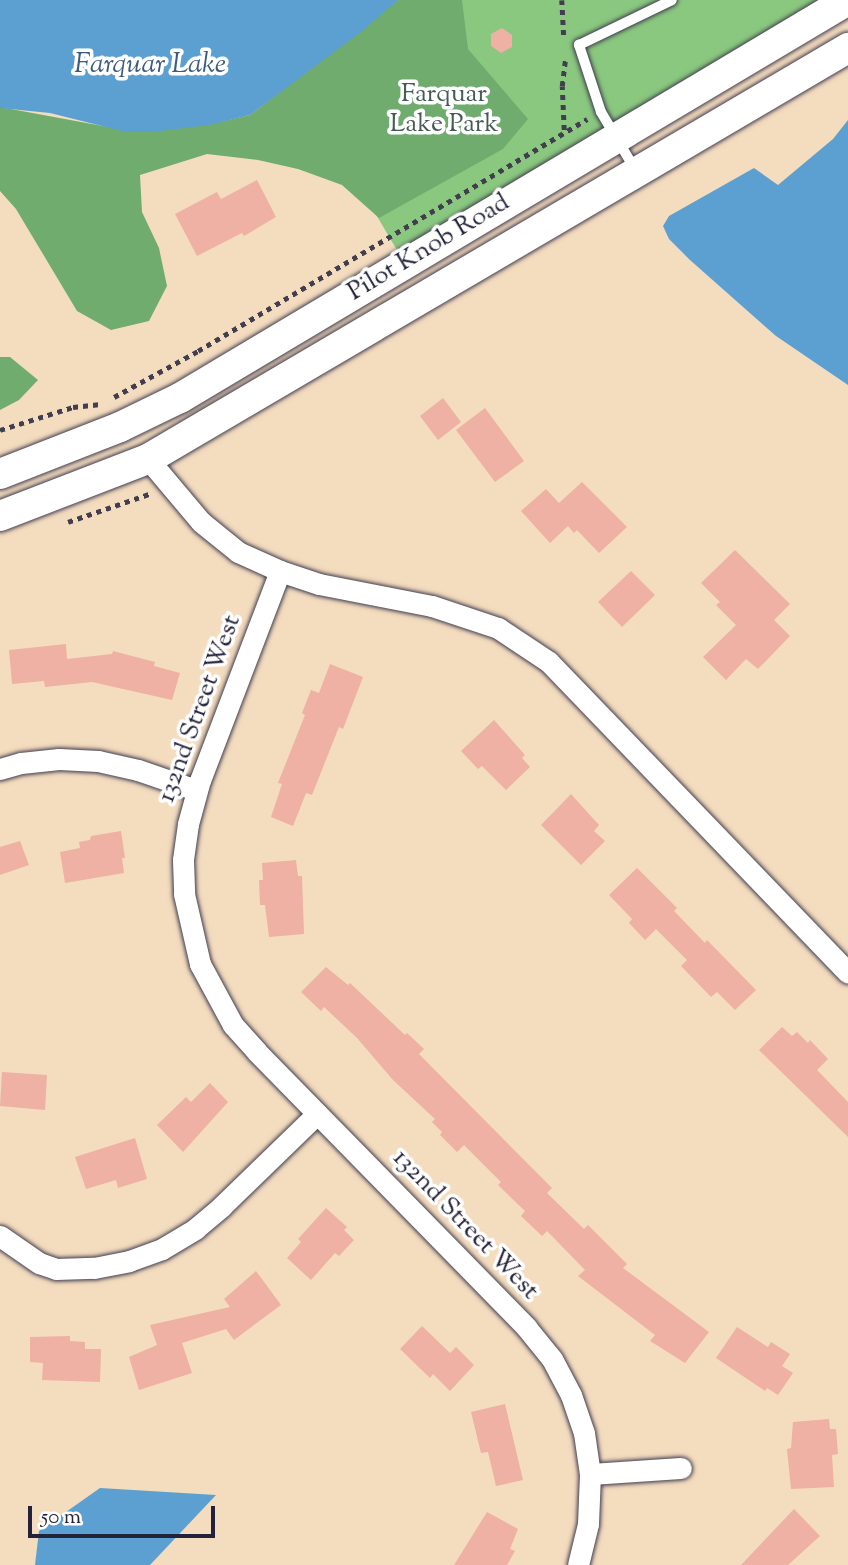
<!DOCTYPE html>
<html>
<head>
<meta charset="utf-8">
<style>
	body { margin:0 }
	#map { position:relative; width:848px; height:1565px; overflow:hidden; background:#f4dcbf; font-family:"Sorts Mill Goudy",serif }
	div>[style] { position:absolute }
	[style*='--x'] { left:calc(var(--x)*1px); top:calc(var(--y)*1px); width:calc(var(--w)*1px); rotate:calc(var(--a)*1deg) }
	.green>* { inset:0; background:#8ac87f }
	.forest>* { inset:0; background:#6fac6e }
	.water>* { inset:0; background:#5ca0d1 }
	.building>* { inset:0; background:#eeb1a3 }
	.path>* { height:4.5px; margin-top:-2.25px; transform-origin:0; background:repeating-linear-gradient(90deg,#423e4f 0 5px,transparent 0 10px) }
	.roads { filter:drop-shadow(0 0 2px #423e4f) drop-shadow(0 0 2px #423e4f) }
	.service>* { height:10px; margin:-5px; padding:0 5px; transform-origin:5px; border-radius:5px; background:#fff }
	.minor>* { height:21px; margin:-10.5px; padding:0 10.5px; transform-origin:10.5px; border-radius:10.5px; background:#fff }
	.secondary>* { height:30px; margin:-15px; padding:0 15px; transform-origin:15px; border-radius:15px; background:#fff }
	span { translate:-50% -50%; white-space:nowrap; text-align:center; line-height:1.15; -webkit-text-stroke:7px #fff; paint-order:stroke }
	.park-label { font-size:26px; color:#465c53 }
	.street-label { font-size:26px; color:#22223b }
	.water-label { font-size:28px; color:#3c5b7e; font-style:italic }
	.scale { position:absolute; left:28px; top:1506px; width:187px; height:32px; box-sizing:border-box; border:4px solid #22223b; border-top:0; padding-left:9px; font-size:21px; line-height:24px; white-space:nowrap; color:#22223b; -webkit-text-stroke:5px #fff; paint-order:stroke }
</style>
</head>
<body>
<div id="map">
	<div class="green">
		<div style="clip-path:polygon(398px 0,848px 0,404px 262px,312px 106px,291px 84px,361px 32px)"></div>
	</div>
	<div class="forest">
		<div style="clip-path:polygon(398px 0,462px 0,468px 49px,528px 119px,503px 149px,379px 218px,342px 185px,298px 169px,258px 160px,207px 154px,140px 175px,142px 212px,159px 248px,167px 286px,149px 321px,111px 330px,77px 311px,16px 209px,0 191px,0 107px,135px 132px,224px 121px,250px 115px)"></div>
		<div style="clip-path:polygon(0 357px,10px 357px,38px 380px,19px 400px,0 410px)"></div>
	</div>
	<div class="water">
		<div style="clip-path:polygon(0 0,398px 0,361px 32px,250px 115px,209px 125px,152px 132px,126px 132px,50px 113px,0 108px)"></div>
		<div style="clip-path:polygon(848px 120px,848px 385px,776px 336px,690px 260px,669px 239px,663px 226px,669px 216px,754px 168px,778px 185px,833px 139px)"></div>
		<div style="clip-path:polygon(100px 1488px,216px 1495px,150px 1565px,35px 1565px,39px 1531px)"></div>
	</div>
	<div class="building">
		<div style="clip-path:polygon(502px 28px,512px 35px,512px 47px,501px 53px,491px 46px,491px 34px)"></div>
		<div style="clip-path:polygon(257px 180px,276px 217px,244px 236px,242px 233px,197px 256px,175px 214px,217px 192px,221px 199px)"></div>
		<div style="clip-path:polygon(443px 398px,461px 422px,438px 440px,420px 416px)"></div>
		<div style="clip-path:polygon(485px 408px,524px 461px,495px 482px,456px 430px)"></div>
		<div style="clip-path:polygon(582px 482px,627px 527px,599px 553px,577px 530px,574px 533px,568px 526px,550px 543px,521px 511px,546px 489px,559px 503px)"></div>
		<div style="clip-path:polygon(735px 550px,790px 604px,774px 620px,790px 636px,758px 669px,746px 659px,726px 680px,703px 657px,736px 625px,716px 605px,720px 602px,701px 583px)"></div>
		<div style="clip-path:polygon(631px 571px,655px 595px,622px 627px,598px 602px)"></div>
		<div style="clip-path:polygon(66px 644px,67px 659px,112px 654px,113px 651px,155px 662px,154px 666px,180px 673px,172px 700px,92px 682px,45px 687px,44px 681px,12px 684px,9px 650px)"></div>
		<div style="clip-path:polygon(330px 664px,363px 677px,343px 729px,339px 727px,312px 795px,306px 793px,293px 826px,271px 817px,282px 784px,278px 783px,305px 715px,302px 713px,311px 690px,319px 693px)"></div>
		<div style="clip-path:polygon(494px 720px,525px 755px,522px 758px,530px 767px,506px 790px,482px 766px,478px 769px,461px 751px)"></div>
		<div style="clip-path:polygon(571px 794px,599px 825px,594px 831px,605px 841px,581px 865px,541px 825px)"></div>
		<div style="clip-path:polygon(121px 831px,125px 858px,122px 858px,124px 873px,65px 883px,60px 852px,80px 848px,79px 842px,90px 840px,91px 836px)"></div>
		<div style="clip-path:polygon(20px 841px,29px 865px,0 875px,0 847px)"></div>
		<div style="clip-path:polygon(296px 860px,298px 876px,302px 876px,304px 934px,269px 937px,265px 905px,260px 905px,259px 880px,263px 880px,262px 863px)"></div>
		<div style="clip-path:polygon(637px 868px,677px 908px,674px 911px,705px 943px,707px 940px,756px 990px,735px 1010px,717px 992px,711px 997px,681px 966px,687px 960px,656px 929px,645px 940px,629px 923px,632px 919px,609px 895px)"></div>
		<div style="clip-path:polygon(326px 967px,348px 985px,350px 983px,405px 1035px,407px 1033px,424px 1049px,419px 1054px,552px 1188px,547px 1193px,584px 1229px,588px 1225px,627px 1264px,623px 1268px,709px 1332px,685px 1363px,650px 1341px,655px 1335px,578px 1276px,585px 1270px,547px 1231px,542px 1236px,521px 1216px,525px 1211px,498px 1185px,501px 1182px,464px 1145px,457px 1152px,440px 1135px,442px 1132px,432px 1122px,435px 1119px,393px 1080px,357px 1038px,324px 1007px,321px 1011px,301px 992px)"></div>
		<div style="clip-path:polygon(782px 1027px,792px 1036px,797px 1032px,808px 1043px,810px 1040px,828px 1059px,817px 1070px,848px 1102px,848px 1137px,759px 1050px)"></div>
		<div style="clip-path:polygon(2px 1072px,47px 1075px,45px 1110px,0 1106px)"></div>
		<div style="clip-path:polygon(210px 1083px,228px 1102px,183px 1152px,157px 1125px,186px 1097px,191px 1102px)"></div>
		<div style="clip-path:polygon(135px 1138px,147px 1179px,118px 1188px,116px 1180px,86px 1189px,75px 1157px)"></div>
		<div style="clip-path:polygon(326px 1208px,347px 1227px,344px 1230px,354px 1240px,339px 1256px,335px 1253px,311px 1280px,287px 1258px,301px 1242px,298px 1239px)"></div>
		<div style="clip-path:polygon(256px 1271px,281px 1305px,234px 1340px,226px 1329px,182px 1343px,192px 1373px,139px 1390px,129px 1357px,157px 1345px,150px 1325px,230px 1307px,224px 1299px)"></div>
		<div style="clip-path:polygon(422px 1326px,450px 1353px,456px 1347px,474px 1365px,450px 1391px,433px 1374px,430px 1378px,400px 1349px)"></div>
		<div style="clip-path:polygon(737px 1327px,768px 1347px,771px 1342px,790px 1354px,782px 1366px,793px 1373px,778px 1395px,767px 1388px,765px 1391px,716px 1358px)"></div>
		<div style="clip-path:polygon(70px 1336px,70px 1341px,85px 1342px,85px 1349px,101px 1349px,100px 1382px,42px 1380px,43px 1363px,30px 1362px,30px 1337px)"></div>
		<div style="clip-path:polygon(505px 1404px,523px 1480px,496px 1486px,488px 1452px,481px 1453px,471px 1412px)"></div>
		<div style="clip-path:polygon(829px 1419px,830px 1429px,836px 1429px,838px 1454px,832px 1455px,834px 1487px,791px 1489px,787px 1449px,791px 1448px,793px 1422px)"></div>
		<div style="clip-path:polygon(794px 1509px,820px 1536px,788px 1565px,741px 1565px)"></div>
		<div style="clip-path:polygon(487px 1512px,518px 1529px,510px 1549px,515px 1551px,507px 1565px,454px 1565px)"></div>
	</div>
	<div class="path">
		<div style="--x:562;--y:0;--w:38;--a:87"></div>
		<div style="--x:564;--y:130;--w:44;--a:-92.6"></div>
		<div style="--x:562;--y:86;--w:26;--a:-83"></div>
		<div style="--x:114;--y:397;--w:96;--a:-28.7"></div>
		<div style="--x:198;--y:351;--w:453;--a:-30.8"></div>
		<div style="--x:0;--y:430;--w:77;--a:-17.5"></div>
		<div style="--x:73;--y:407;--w:28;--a:-6"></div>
		<div style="--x:68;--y:522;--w:86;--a:-19.1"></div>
	</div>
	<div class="roads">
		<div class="service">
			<div style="--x:636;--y:171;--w:69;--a:-120.7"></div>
			<div style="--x:601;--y:112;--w:71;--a:-108.2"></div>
			<div style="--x:579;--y:45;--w:103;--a:-25.8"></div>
		</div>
		<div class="minor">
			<div style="--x:148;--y:459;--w:82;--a:49.9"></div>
			<div style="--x:201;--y:522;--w:48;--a:39"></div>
			<div style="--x:238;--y:552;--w:46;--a:24.3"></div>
			<div style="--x:280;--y:571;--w:41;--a:18.4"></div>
			<div style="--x:319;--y:584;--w:115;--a:11"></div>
			<div style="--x:432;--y:606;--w:70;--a:18.4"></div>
			<div style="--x:498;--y:628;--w:61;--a:33.7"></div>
			<div style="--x:549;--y:662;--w:431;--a:46.1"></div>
			<div style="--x:280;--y:571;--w:224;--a:110.9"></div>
			<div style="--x:200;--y:780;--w:46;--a:105.3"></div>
			<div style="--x:188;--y:824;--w:36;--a:98"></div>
			<div style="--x:183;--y:860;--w:34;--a:88"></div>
			<div style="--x:184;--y:894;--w:72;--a:77.1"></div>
			<div style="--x:200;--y:964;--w:69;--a:61.6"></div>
			<div style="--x:233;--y:1025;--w:36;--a:48"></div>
			<div style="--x:257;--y:1052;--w:385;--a:45.6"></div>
			<div style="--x:526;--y:1327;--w:41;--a:50.9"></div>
			<div style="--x:552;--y:1359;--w:41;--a:62.2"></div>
			<div style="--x:571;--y:1395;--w:40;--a:71.1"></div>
			<div style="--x:584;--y:1433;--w:41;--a:81.7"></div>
			<div style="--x:590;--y:1474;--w:50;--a:92.3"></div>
			<div style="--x:588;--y:1524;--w:42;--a:103.7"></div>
			<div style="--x:0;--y:769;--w:22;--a:-16"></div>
			<div style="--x:21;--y:763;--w:38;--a:-6"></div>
			<div style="--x:59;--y:759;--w:39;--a:3"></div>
			<div style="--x:98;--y:761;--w:41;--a:12.7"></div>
			<div style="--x:138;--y:770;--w:61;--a:19"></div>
			<div style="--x:0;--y:1236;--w:47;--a:34.7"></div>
			<div style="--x:39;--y:1263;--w:18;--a:19"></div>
			<div style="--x:56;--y:1269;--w:38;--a:-2"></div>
			<div style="--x:94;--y:1268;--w:36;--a:-11"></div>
			<div style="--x:129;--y:1261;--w:35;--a:-20"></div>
			<div style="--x:162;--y:1249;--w:39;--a:-31"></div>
			<div style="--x:195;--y:1229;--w:35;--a:-40"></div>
			<div style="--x:222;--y:1206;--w:132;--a:-44.1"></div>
			<div style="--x:590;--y:1474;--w:91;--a:-3.8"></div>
		</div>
		<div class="secondary">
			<div style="--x:0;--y:474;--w:129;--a:-21.4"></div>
			<div style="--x:120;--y:427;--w:67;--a:-25.8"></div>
			<div style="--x:180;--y:398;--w:778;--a:-30.79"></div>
			<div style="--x:0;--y:516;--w:159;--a:-21.1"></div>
			<div style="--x:148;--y:459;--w:812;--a:-30.42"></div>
		</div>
	</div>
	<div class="park-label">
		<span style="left:444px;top:110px">Farquar<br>Lake Park</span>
	</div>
	<div class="street-label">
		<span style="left:429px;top:248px;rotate:-31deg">Pilot Knob Road</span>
		<span style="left:200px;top:709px;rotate:-70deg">132nd Street West</span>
		<span style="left:465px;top:1225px;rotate:46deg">132nd Street West</span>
	</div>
	<div class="water-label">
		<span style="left:150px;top:65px">Farquar Lake</span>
	</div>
	<div class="scale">50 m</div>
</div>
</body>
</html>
